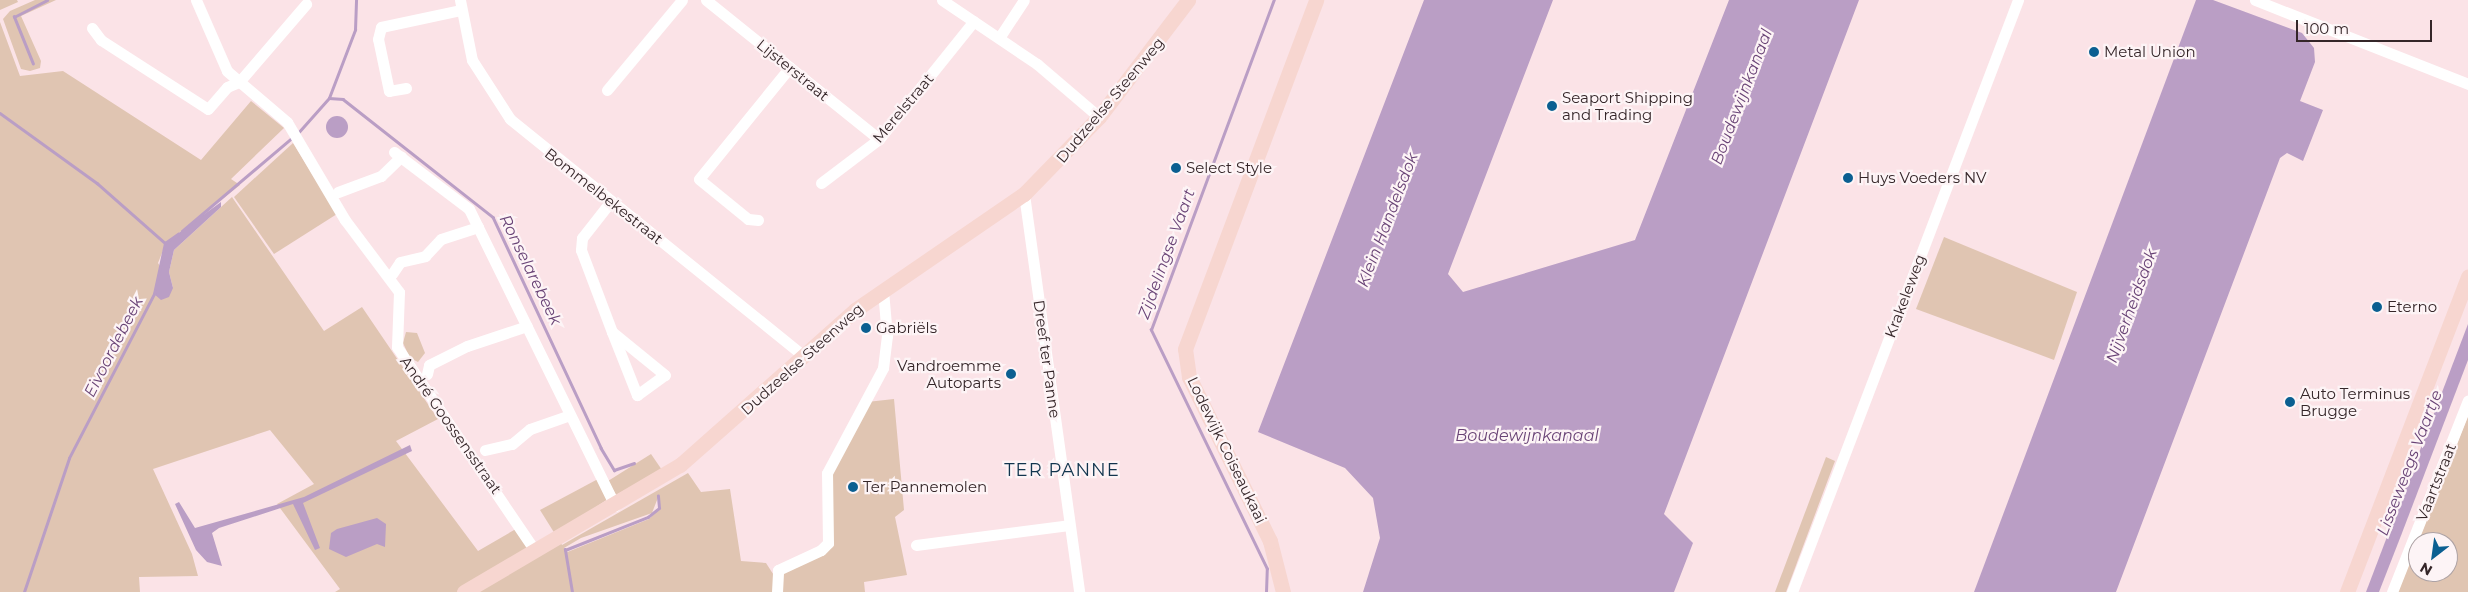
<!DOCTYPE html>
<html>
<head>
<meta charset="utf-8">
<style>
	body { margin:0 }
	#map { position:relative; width:2468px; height:592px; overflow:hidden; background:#fbe3e7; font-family:Montserrat,sans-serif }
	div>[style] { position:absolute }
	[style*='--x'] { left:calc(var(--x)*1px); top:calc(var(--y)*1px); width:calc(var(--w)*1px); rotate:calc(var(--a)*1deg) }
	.green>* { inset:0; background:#e0c5b2 }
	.water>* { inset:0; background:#ba9ec5 }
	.round { border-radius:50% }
	.stream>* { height:2.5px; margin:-1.25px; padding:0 1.25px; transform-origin:1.25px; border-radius:1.25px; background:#ba9ec5 }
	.street>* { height:11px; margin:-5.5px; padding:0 5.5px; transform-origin:5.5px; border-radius:5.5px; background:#fff }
	.secondary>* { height:15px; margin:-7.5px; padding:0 7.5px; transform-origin:7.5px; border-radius:7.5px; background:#f7d6d0 }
	.dots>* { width:14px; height:14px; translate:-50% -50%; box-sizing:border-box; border:2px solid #fdf4f6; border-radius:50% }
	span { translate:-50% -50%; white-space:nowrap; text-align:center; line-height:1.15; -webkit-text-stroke:4.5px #fdf4f6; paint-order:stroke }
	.poi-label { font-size:15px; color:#352629 }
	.left { translate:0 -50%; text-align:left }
	.right { translate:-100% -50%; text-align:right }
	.street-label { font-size:15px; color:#352629 }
	.water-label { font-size:16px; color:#694376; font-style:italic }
	.quarter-label { font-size:18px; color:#12354e; letter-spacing:1px }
	.north { position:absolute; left:2408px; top:532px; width:50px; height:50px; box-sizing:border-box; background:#fdf4f6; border:1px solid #ada2a4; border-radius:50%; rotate:210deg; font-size:14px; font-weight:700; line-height:20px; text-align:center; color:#352629 }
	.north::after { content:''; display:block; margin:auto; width:18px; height:22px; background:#0b5f91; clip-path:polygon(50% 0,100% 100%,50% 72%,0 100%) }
	.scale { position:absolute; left:2296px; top:20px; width:136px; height:22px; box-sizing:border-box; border:2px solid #352629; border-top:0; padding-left:6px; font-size:15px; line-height:18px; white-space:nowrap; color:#352629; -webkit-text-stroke:4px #fdf4f6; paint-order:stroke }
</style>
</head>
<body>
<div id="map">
	<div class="green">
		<div style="clip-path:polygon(0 0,17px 0,18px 2px,0 10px)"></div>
		<div style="clip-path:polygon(35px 0,56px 0,21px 16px,41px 61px,40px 68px,30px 71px,21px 69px,3px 19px,10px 11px)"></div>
		<div style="clip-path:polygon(evenodd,0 22px,20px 76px,63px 71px,201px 160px,251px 101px,284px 128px,231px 179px,240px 185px,166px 243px,158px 263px,173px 288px,169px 272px,174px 250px,232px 197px,324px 331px,362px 307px,438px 419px,396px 441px,478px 551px,521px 526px,535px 551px,558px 538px,562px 545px,688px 473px,701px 492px,730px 489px,741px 561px,766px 563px,775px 577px,828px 543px,826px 482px,867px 402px,894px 399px,904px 510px,895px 517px,907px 575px,864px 582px,865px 592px,335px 592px,340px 589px,277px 504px,314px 484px,270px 430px,153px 469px,192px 554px,198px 576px,139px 577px,140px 592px,0 592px,0 22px,659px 495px,660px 508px,649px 519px,565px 553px,564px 548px,581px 538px,652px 513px,659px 495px)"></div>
		<div style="clip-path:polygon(293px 143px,337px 214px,274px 254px,234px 197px)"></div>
		<div style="clip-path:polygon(1944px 237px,2077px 292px,2054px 360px,1916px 309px)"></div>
		<div style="clip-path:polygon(406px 332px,417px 333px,425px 353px,418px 362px,410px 358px,403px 343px)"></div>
		<div style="clip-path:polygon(evenodd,2468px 416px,2468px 592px,2398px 592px,2468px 416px,2418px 542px,2448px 542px,2448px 572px,2418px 572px,2418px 542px)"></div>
		<div style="clip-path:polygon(651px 454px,662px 470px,616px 495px,608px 481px)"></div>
		<div style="clip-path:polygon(1826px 457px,1835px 461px,1786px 592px,1775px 592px)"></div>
		<div style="clip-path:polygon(598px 479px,608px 499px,555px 534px,540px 510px)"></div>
	</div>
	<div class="water">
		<div style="clip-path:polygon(1424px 0,1553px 0,1448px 274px,1463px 292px,1635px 240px,1729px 0,1859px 0,1664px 514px,1693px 543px,1674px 592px,1363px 592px,1380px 538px,1373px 498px,1345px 468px,1258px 432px)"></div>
		<div style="clip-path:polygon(2196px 0,2213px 0,2302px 33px,2314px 48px,2315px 62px,2300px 101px,2323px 110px,2303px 161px,2287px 153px,2280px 158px,2116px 592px,1974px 592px)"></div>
		<div class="round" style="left:326px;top:116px;width:22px;height:22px"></div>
		<div style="clip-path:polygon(221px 202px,221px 207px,174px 250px,169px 272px,173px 288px,169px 297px,161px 300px,154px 294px,165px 243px)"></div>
		<div style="clip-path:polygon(2468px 324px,2468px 360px,2402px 533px,2379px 592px,2366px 592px)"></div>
		<div style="clip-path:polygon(410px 445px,412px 451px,303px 503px,320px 548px,315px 550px,293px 504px,219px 528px,212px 533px,222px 566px,207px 562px,196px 550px,175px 504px,179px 502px,195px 528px,304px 497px)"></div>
		<div style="clip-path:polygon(377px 518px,386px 524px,385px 547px,377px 544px,346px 557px,329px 549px,331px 533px,337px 529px)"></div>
	</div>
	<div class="stream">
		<div style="--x:33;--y:64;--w:51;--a:-112"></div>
		<div style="--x:14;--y:17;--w:37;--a:-27"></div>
		<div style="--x:329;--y:98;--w:14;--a:4"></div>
		<div style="--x:343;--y:99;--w:191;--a:38.2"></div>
		<div style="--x:493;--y:217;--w:255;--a:64.9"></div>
		<div style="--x:601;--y:448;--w:26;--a:59"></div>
		<div style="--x:614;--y:470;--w:21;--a:-19"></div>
		<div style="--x:0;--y:113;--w:120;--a:35.8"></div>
		<div style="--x:97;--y:183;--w:91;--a:41.4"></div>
		<div style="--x:297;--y:134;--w:48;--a:-48.4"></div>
		<div style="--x:329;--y:98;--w:73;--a:-69.1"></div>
		<div style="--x:355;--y:30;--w:30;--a:-88"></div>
		<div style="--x:182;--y:231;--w:145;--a:-40.3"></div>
		<div style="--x:24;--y:592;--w:141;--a:-71.4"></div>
		<div style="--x:69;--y:458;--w:185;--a:-62.6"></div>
		<div style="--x:154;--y:294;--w:52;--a:-77.8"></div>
		<div style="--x:165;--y:243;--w:16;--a:-35"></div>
		<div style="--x:572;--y:592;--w:43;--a:-99.5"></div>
		<div style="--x:565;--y:550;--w:89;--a:-21.7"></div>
		<div style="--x:648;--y:517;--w:14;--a:-39"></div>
		<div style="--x:659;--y:508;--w:12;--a:-95"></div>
		<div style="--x:1266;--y:592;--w:23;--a:-88"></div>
		<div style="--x:1267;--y:569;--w:266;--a:-115.9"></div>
		<div style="--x:1151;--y:330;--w:352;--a:-69.6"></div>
	</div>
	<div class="street">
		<div style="--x:196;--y:0;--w:77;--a:66.4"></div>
		<div style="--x:227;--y:71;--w:79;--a:40.4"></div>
		<div style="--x:287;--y:122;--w:114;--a:59.4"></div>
		<div style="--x:345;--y:220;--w:90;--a:53.1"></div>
		<div style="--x:399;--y:292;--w:55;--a:92.1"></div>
		<div style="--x:397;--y:347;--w:246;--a:55.9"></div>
		<div style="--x:460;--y:0;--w:61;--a:78.7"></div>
		<div style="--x:472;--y:60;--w:70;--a:57.2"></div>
		<div style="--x:510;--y:119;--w:375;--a:38.9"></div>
		<div style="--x:706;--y:0;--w:222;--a:38.8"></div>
		<div style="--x:942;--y:0;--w:115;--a:34"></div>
		<div style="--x:1037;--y:64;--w:82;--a:40.5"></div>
		<div style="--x:2255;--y:0;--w:229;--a:21.5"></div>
		<div style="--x:92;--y:28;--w:15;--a:53"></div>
		<div style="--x:101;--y:40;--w:127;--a:32.8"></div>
		<div style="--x:208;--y:109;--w:29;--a:-49"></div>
		<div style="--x:227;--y:87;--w:13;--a:-23"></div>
		<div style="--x:239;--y:82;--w:103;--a:-49.3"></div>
		<div style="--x:999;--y:38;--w:45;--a:-56.7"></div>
		<div style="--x:406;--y:88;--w:17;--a:170"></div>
		<div style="--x:389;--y:91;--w:53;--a:-101.9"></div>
		<div style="--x:378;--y:39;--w:12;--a:-76"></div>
		<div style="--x:381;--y:27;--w:82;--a:-12"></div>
		<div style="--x:607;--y:90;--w:117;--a:-50.2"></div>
		<div style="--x:394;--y:152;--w:94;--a:37.2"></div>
		<div style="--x:469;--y:209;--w:331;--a:63.8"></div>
		<div style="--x:821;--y:183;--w:73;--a:-37.2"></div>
		<div style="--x:879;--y:139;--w:151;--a:-51.2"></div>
		<div style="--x:338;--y:192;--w:46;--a:-20.4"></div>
		<div style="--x:381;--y:176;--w:28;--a:-44"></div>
		<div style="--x:1024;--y:194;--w:402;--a:82.1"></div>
		<div style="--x:611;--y:201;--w:47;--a:128.1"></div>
		<div style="--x:582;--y:238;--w:12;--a:95"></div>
		<div style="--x:581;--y:250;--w:88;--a:69.3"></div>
		<div style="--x:612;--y:332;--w:68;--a:68.4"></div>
		<div style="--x:637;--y:395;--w:34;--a:-36"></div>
		<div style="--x:665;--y:375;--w:68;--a:-140.9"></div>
		<div style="--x:758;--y:220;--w:10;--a:-174"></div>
		<div style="--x:748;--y:219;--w:63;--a:-140.8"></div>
		<div style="--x:699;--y:179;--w:144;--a:-50.9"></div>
		<div style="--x:392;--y:274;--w:14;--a:-56"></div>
		<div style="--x:400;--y:262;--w:26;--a:-13"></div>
		<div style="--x:425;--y:256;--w:23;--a:-47"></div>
		<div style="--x:441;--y:239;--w:39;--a:-18"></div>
		<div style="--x:427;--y:374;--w:9;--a:-77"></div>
		<div style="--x:429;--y:365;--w:42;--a:-26.6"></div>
		<div style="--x:467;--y:346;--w:63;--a:-18.4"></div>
		<div style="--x:485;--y:450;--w:28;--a:-13"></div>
		<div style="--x:512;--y:444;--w:23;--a:-40"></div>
		<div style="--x:530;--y:429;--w:42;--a:-19.3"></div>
		<div style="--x:916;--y:545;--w:154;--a:-7.4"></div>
		<div style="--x:777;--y:592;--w:22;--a:-87"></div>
		<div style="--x:778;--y:570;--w:47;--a:-24.9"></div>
		<div style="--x:821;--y:550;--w:10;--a:-45"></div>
		<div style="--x:828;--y:543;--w:70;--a:-90.8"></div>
		<div style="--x:827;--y:473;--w:119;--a:-61.9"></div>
		<div style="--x:883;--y:368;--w:32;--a:-83"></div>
		<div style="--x:887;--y:336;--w:46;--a:-95"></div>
		<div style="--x:1792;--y:592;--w:634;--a:-69.11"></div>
		<div style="--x:2392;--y:592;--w:206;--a:-68.4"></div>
	</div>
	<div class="secondary">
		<div style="--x:464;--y:592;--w:251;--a:-30.5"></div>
		<div style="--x:680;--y:465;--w:234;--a:-41.5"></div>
		<div style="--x:855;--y:310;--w:205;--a:-34.5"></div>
		<div style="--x:1024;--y:194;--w:107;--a:-45.8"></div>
		<div style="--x:1099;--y:117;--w:147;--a:-52.7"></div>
		<div style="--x:1283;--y:592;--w:53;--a:-104.3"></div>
		<div style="--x:1270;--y:541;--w:183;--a:-116.3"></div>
		<div style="--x:1189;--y:377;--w:28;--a:-98"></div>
		<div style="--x:1185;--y:349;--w:373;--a:-69.4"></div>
		<div style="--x:2347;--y:592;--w:338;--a:-69"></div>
	</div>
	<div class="dots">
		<div style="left:2094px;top:52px;background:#0b5f91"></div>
		<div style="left:1552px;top:106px;background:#0b5f91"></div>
		<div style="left:1176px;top:168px;background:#0b5f91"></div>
		<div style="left:1848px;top:178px;background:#0b5f91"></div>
		<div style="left:2377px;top:307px;background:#0b5f91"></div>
		<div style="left:866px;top:328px;background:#0b5f91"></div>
		<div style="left:1011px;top:374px;background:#0b5f91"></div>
		<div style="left:2290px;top:402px;background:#0b5f91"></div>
		<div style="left:853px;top:487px;background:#0b5f91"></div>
	</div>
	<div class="poi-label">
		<span class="left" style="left:2104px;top:52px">Metal Union</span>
		<span class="left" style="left:1562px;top:106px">Seaport Shipping<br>and Trading</span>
		<span class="left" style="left:1186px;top:168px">Select Style</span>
		<span class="left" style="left:1858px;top:178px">Huys Voeders NV</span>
		<span class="left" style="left:2387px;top:307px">Eterno</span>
		<span class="left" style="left:876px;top:328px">Gabriëls</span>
		<span class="right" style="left:1001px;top:374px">Vandroemme<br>Autoparts</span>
		<span class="left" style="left:2300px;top:402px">Auto Terminus<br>Brugge</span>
		<span class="left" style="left:863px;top:487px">Ter Pannemolen</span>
	</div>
	<div class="street-label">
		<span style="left:793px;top:70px;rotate:39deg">Lijsterstraat</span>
		<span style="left:1110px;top:100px;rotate:-50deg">Dudzeelse Steenweg</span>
		<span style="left:903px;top:108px;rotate:-50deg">Merelstraat</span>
		<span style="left:604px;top:196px;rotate:38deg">Bommelbekestraat</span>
		<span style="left:1905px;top:296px;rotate:-69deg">Krakeleweg</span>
		<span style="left:802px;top:359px;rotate:-42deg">Dudzeelse Steenweg</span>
		<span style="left:1047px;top:359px;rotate:82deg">Dreef ter Panne</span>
		<span style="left:451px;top:425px;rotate:55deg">André Goossensstraat</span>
		<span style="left:1227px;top:450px;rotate:64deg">Lodewijk Coiseaukaai</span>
		<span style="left:2436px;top:482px;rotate:-68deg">Vaartstraat</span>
	</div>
	<div class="water-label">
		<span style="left:1742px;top:97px;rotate:-69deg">Boudewijnkanaal</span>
		<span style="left:1388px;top:220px;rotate:-69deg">Klein Handelsdok</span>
		<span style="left:1167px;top:254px;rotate:-70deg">Zijdelingse Vaart</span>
		<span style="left:530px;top:270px;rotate:64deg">Ronselarebeek</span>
		<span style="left:2132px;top:306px;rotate:-70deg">Nijverheidsdok</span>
		<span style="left:114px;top:347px;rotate:-63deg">Eivoordebeek</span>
		<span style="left:1527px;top:436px">Boudewijnkanaal</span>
		<span style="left:2410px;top:463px;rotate:-69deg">Lisseweegs Vaartje</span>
	</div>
	<div class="quarter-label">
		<span style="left:1062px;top:470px">TER PANNE</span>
	</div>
	<div class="north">N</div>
	<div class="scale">100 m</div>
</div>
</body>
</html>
